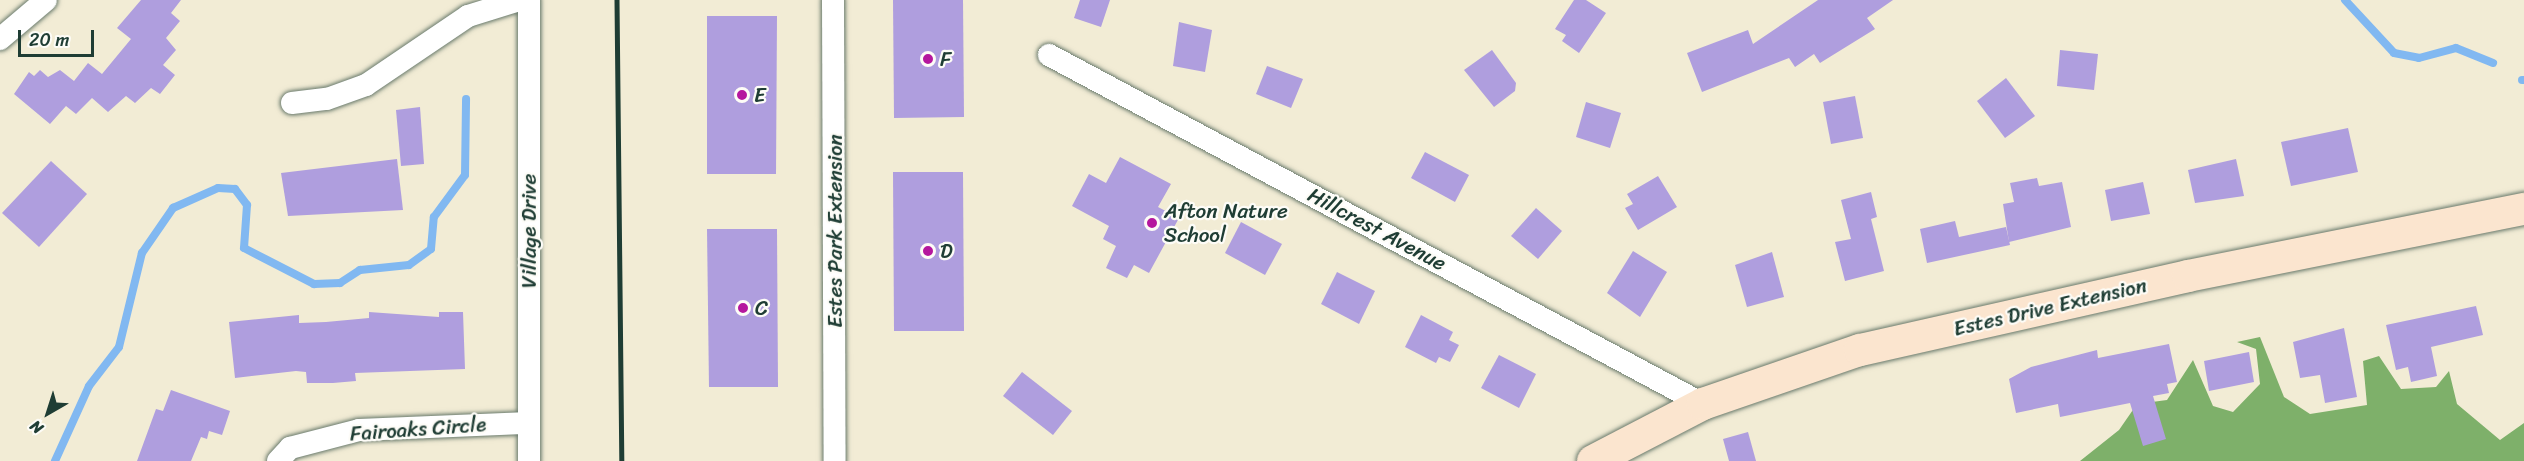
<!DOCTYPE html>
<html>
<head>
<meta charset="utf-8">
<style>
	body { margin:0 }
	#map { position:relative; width:2524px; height:461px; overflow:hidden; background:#f2ecd5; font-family:Sriracha,sans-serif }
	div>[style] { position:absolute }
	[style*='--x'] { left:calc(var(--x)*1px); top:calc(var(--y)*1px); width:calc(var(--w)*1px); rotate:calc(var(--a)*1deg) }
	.forest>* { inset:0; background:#7eb06a }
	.stream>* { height:8px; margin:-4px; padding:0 4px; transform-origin:4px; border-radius:4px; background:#81b8f1 }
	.building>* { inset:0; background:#af9ede }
	.roads { filter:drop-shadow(0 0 2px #697a6c) drop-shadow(0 0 2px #697a6c) }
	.street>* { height:22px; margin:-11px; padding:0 11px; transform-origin:11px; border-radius:11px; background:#fff }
	.secondary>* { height:32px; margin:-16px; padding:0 16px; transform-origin:16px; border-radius:16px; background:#fbe5cf }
	.rail>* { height:4.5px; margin:-2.25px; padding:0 2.25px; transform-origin:2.25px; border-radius:2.25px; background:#1f3d34 }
	.dots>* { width:16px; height:16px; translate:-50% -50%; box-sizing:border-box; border:3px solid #fdfcf7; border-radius:50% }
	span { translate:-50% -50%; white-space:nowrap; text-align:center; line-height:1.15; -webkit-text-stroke:4.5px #fdfcf7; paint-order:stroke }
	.poi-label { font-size:21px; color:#1f3d34 }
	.left { translate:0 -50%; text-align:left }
	.street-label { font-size:21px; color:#1f3d34 }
	.north { position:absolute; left:18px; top:383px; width:60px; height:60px; -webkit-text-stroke:4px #fdfcf7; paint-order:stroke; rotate:219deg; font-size:16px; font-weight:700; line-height:24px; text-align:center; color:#1f3d34 }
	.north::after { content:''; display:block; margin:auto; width:21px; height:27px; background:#1f3d34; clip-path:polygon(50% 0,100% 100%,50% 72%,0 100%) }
	.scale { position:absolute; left:18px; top:30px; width:76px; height:27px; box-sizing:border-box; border:3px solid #1f3d34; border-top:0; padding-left:8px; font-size:18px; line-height:21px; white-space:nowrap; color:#1f3d34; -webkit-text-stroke:4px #fdfcf7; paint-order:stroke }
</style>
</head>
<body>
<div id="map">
	<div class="forest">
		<div style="clip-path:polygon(2260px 337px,2284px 397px,2310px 414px,2367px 405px,2363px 361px,2379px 356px,2401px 389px,2436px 387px,2449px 371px,2457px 404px,2500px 440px,2524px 423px,2524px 461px,2080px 461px,2119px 430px,2137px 404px,2167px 400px,2193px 360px,2213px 406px,2233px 412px,2260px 384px,2256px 349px,2237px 342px)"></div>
	</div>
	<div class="stream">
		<div style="--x:2345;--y:0;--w:72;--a:47.2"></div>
		<div style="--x:2394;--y:53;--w:25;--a:11"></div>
		<div style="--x:2419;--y:58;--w:38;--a:-15"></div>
		<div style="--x:2456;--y:48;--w:40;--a:22"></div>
		<div style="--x:2522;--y:80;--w:2;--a:0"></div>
		<div style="--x:55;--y:461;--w:82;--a:-65.6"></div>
		<div style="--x:89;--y:386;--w:49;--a:-52.4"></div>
		<div style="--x:119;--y:347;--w:97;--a:-76.3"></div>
		<div style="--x:142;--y:253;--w:55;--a:-55.4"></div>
		<div style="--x:173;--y:208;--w:49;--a:-24"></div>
		<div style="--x:218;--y:188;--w:17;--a:3"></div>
		<div style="--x:235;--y:189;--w:20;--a:53"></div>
		<div style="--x:247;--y:205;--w:43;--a:94"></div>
		<div style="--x:244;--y:248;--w:79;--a:27.2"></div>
		<div style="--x:314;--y:284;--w:26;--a:-2"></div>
		<div style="--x:340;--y:283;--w:24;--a:-33"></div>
		<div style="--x:360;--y:270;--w:49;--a:-5.8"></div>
		<div style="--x:409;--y:265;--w:27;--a:-36"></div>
		<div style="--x:431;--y:249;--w:32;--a:-85"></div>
		<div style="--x:434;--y:217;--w:52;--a:-53.6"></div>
		<div style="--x:465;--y:175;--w:76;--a:-89.2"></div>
	</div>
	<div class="building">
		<div style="clip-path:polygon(141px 0,181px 0,171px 13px,180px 21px,166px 38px,176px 50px,163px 65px,175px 75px,160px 94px,151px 88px,135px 103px,126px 96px,108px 112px,92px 98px,76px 114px,66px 106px,50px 124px,14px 94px,29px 72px,34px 76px,40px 70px,48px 77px,60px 70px,74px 81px,88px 63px,102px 74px,131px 39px,117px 28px)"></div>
		<div style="clip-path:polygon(893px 0,963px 0,964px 117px,894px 118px)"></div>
		<div style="clip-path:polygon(1080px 0,1110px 0,1101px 27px,1074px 18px)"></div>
		<div style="clip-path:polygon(1574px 0,1586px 0,1606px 13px,1579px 53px,1562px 41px,1566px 35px,1555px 29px)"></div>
		<div style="clip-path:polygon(1818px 0,1893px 0,1867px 18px,1875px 29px,1820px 63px,1814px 54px,1795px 67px,1789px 58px,1702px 92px,1687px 53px,1748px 30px,1753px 44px)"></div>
		<div style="clip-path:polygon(707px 16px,777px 16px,776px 174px,707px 174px)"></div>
		<div style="clip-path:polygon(1179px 22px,1212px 30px,1205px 72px,1173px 66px)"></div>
		<div style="clip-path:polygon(1492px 50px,1516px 83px,1515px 91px,1494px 107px,1464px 70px)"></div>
		<div style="clip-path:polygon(2060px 50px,2098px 54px,2094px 90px,2057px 86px)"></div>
		<div style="clip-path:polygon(1267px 66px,1303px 79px,1291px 108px,1256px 94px)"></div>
		<div style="clip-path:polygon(2006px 78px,2035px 116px,2005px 138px,1977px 101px)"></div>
		<div style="clip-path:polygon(1855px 96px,1863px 138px,1831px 144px,1823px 102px)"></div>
		<div style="clip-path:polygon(1586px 102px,1621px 113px,1610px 148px,1576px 137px)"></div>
		<div style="clip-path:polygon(420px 107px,424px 164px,401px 166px,396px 110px)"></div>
		<div style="clip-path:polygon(2348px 128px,2358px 172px,2291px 186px,2281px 142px)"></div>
		<div style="clip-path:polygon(1425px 152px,1469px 175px,1455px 202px,1411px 178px)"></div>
		<div style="clip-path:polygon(1120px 157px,1171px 184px,1158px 207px,1179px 218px,1149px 273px,1134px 265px,1127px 278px,1106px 268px,1116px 246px,1103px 239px,1109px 226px,1072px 206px,1089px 174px,1106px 183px)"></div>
		<div style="clip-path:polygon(397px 159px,403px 210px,288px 216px,281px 173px)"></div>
		<div style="clip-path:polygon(2236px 159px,2244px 196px,2195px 203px,2188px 170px)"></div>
		<div style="clip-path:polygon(51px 161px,87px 194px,39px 247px,2px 213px)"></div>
		<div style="clip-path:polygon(893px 172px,963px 172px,964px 331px,894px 331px)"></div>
		<div style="clip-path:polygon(1658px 176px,1677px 207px,1638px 230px,1625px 208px,1633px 204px,1627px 194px)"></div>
		<div style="clip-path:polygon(2037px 178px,2039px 186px,2062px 182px,2071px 227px,2009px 242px,2003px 204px,2014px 202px,2010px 183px)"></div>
		<div style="clip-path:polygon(2143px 182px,2150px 214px,2111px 221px,2105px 190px)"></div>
		<div style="clip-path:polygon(1871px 192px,1877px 217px,1871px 219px,1884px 271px,1845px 281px,1835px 242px,1851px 239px,1841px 200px)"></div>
		<div style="clip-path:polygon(1536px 208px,1562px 231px,1538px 259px,1511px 236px)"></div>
		<div style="clip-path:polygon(1955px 221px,1959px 237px,2006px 227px,2010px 245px,1927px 263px,1920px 229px)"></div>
		<div style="clip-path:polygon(1241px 222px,1282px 244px,1265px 275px,1225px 253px)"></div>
		<div style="clip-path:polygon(707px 229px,777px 229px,778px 387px,709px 387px)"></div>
		<div style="clip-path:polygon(1633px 251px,1667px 272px,1640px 317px,1607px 293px)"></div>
		<div style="clip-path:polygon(1772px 252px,1784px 297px,1747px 307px,1735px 265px)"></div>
		<div style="clip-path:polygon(1337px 272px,1375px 291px,1359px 324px,1321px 304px)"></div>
		<div style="clip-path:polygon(2476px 306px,2483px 335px,2431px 347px,2437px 376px,2411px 382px,2408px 367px,2396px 370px,2386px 325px)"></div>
		<div style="clip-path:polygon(369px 312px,439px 317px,439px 312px,463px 312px,465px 369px,355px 373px,356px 381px,333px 383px,307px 383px,306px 372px,296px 371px,235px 378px,229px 322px,299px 315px,299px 323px,326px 322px,369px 318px)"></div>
		<div style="clip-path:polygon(1421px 315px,1453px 332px,1449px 340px,1459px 345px,1450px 362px,1439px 357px,1436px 363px,1405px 347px)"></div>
		<div style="clip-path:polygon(2344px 328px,2357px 397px,2325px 403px,2320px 375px,2300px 378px,2293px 342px)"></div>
		<div style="clip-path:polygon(2169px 344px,2177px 382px,2167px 384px,2169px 393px,2153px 396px,2166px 439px,2143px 446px,2130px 403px,2060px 417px,2058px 404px,2016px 413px,2009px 379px,2031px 367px,2097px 350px,2098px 358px)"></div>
		<div style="clip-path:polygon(2249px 352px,2254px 382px,2209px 391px,2204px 361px)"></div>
		<div style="clip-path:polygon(1499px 355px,1536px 374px,1519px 408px,1481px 388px)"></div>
		<div style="clip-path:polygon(1022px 372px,1072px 411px,1053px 435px,1003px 396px)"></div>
		<div style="clip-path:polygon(171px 390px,230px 411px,222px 435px,209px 431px,207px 439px,201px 437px,191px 461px,137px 461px,156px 409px,163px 411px)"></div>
		<div style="clip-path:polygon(1748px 432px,1756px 461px,1729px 461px,1723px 439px)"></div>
	</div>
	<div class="roads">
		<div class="street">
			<div style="--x:529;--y:0;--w:461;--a:90"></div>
			<div style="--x:833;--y:0;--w:461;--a:89.8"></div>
			<div style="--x:0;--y:39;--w:60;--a:-40.3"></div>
			<div style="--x:1049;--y:55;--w:741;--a:28.09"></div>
			<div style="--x:292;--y:103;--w:35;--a:-7"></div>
			<div style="--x:327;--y:99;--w:41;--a:-19.7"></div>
			<div style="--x:366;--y:85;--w:123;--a:-34.1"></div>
			<div style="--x:468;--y:16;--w:53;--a:-17.4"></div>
			<div style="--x:278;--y:461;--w:18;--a:-47"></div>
			<div style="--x:290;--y:448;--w:71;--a:-14.6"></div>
			<div style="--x:359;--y:430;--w:170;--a:-2.4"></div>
		</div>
		<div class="secondary">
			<div style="--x:1593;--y:461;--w:124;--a:-27.4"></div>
			<div style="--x:1703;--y:404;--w:166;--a:-19"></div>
			<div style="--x:1860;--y:350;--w:336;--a:-12.7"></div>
			<div style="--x:2188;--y:276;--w:343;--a:-11.3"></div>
		</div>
	</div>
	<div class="rail">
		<div style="--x:617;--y:0;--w:461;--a:89.4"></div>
	</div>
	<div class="dots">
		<div style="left:928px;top:59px;background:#b5179e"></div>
		<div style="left:742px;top:95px;background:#b5179e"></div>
		<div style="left:1152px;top:223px;background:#b5179e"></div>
		<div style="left:928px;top:251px;background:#b5179e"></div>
		<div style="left:743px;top:308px;background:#b5179e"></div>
	</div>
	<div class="poi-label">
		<span class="left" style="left:940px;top:59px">F</span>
		<span class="left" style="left:754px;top:95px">E</span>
		<span class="left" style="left:1164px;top:223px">Afton Nature<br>School</span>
		<span class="left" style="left:940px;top:251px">D</span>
		<span class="left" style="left:755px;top:308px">C</span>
	</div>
	<div class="street-label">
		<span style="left:1377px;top:229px;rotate:28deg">Hillcrest Avenue</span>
		<span style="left:529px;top:231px;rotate:-90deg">Village Drive</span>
		<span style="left:835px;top:231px;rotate:-90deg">Estes Park Extension</span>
		<span style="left:2050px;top:307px;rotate:-13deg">Estes Drive Extension</span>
		<span style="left:418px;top:429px;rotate:-4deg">Fairoaks Circle</span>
	</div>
	<div class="north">N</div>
	<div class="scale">20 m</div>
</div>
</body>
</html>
